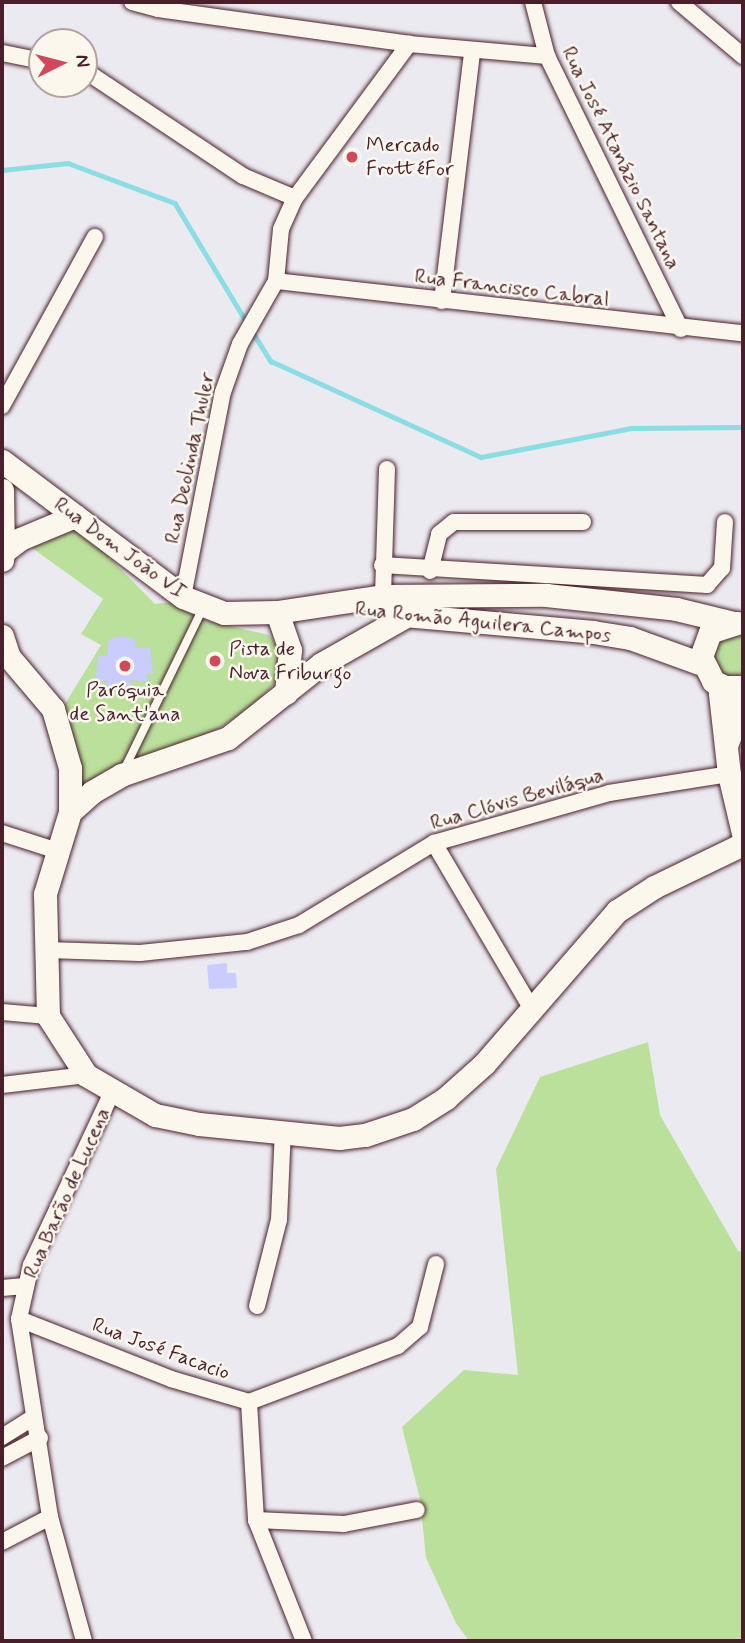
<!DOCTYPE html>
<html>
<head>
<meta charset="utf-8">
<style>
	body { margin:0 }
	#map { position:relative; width:745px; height:1643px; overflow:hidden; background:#eceaf1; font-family:Mynerve,sans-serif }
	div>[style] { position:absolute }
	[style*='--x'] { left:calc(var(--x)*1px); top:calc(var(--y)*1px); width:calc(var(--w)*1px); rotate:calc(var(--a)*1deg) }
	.green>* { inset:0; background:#bae09b }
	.stream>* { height:4.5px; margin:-2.25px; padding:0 2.25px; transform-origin:2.25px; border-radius:2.25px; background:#8bdde4 }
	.building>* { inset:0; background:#caccfe }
	.roads { filter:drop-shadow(0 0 2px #4a1f2b) drop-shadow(0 0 2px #4a1f2b) }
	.lane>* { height:8px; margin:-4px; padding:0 4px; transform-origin:4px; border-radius:4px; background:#fbf7ec }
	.street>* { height:16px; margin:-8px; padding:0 8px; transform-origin:8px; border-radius:8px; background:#fbf7ec }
	.secondary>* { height:23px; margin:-11.5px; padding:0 11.5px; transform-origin:11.5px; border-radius:11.5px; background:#fbf7ec }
	.dots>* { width:19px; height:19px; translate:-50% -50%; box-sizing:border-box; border:4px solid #fbf7ec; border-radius:50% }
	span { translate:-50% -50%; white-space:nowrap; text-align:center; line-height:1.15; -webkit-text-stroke:5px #fbf7ec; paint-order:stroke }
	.poi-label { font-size:21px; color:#4a1f2b }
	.left { translate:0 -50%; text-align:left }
	.street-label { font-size:21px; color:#4a1f2b }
	.frame { position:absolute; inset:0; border:4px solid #4a1f2b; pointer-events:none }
	.north { position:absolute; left:28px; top:28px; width:70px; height:70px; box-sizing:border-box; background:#fbf7ec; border:2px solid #b4a19f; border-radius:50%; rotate:84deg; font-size:19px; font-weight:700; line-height:28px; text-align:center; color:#4a1f2b }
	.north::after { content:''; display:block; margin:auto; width:24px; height:32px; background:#d1495b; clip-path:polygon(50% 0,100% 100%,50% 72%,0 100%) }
</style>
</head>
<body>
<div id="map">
	<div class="green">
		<div style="clip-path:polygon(79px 527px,155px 604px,172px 602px,198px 619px,269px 635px,280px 650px,277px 681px,248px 710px,216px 730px,77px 786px,59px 714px,101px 645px,81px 634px,103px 599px,28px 545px)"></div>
		<div style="clip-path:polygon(733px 633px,743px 636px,741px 677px,727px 677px,716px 669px,712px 649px)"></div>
		<div style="clip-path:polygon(648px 1042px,660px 1115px,738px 1251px,743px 1252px,743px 1641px,469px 1641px,456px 1623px,426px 1558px,420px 1499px,402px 1427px,464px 1370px,518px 1375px,496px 1169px,540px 1077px)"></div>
	</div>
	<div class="stream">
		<div style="--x:2;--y:170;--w:66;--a:-6.1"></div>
		<div style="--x:68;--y:163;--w:114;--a:20.5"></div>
		<div style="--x:175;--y:203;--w:140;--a:59"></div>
		<div style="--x:252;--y:331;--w:36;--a:58"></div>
		<div style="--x:271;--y:361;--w:231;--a:24.6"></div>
		<div style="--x:481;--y:457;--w:154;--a:-10.9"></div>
		<div style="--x:632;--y:428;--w:111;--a:-0.5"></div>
	</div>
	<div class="building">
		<div style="clip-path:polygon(122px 636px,136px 640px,135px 648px,150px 648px,153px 674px,147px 673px,148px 682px,131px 680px,131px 690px,106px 691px,106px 681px,95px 682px,98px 656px,107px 656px,109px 639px)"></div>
		<div style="clip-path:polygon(227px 963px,227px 973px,236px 973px,237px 988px,209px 989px,207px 965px)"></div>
	</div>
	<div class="roads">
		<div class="lane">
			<div style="--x:124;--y:770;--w:180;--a:-64"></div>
		</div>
		<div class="street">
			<div style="--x:132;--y:2;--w:27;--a:15"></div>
			<div style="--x:158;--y:9;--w:253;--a:7.9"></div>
			<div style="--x:409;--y:44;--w:139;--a:5"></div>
			<div style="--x:533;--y:2;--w:56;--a:75.5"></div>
			<div style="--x:547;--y:56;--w:304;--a:63.9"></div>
			<div style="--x:679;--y:2;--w:84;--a:40.2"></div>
			<div style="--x:2;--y:53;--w:41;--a:11.3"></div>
			<div style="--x:84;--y:70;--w:191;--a:33.7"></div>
			<div style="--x:243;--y:176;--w:56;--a:22.9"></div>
			<div style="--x:276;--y:281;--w:470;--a:6.4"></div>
			<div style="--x:442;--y:301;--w:251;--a:-83.1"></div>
			<div style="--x:2;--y:406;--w:193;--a:-61.2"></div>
			<div style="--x:382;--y:565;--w:326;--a:3.5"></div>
			<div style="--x:707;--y:585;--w:23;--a:-49"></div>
			<div style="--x:722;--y:568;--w:46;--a:-86.3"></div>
			<div style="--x:430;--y:571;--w:38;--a:-76"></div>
			<div style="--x:439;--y:534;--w:19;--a:-39"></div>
			<div style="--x:454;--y:522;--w:129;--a:0"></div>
			<div style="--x:383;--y:596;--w:127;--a:-88.2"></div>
			<div style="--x:183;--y:597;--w:209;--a:-79"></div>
			<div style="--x:223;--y:392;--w:51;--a:-70.5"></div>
			<div style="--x:240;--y:344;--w:73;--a:-60.3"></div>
			<div style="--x:276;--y:281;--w:52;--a:-84.5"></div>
			<div style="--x:281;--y:229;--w:34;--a:-66"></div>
			<div style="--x:295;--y:198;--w:192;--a:-53.5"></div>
			<div style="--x:2;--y:833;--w:56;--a:17.8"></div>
			<div style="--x:434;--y:843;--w:195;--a:59.5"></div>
			<div style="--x:47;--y:950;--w:93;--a:1.8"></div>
			<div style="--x:140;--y:953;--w:108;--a:-5.9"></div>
			<div style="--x:247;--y:942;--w:55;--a:-18.1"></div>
			<div style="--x:299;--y:925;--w:158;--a:-31.3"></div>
			<div style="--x:434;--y:843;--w:182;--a:-15.9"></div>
			<div style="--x:609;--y:793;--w:121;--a:-9"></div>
			<div style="--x:2;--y:1012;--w:46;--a:5"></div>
			<div style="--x:2;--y:1085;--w:85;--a:-6.8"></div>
			<div style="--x:2;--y:1288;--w:23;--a:-5"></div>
			<div style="--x:257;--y:1306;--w:89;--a:-75.7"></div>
			<div style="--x:279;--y:1220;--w:90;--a:-87.5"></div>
			<div style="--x:19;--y:1319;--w:163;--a:21.5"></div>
			<div style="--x:171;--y:1379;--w:81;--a:16.4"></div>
			<div style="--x:249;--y:1402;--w:159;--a:-20.6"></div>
			<div style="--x:398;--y:1346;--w:29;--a:-41"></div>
			<div style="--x:420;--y:1327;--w:65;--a:-75.7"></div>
			<div style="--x:249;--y:1402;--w:118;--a:86.6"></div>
			<div style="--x:256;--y:1520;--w:130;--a:68.4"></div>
			<div style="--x:2;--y:1437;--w:38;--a:-32"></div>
			<div style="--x:2;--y:1458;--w:43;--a:-27.8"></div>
			<div style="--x:256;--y:1520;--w:88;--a:2.6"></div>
			<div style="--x:344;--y:1524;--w:74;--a:-10.9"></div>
			<div style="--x:2;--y:1542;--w:54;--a:-27.5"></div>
			<div style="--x:84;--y:1641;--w:129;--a:-105.3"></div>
			<div style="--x:50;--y:1517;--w:200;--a:-98.9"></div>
			<div style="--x:19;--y:1319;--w:55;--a:-77.5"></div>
			<div style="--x:31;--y:1265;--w:191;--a:-64.9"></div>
		</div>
		<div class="secondary">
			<div style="--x:2;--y:461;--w:226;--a:36.9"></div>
			<div style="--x:183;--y:597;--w:44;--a:21.3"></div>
			<div style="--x:224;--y:613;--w:53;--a:-1.1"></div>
			<div style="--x:277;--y:612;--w:107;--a:-8.6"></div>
			<div style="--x:383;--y:596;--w:163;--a:-0.4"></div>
			<div style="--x:546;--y:595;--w:131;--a:6.1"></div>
			<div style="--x:676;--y:609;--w:60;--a:13.6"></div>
			<div style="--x:2;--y:490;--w:62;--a:89.1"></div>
			<div style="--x:2;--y:560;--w:8;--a:-83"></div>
			<div style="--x:3;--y:552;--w:21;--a:-37"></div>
			<div style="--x:20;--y:539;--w:60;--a:-22.7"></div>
			<div style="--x:277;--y:612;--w:40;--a:71.1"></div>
			<div style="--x:290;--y:650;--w:43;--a:95.3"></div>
			<div style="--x:393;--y:614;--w:201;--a:5.1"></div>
			<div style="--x:593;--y:632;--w:37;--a:9"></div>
			<div style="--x:630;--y:638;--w:77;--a:19.9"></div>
			<div style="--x:737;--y:623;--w:28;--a:162"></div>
			<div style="--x:710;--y:632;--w:27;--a:110"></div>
			<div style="--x:701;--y:657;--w:27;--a:63"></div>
			<div style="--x:713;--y:681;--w:13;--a:27"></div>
			<div style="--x:725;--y:687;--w:18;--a:0"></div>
			<div style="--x:2;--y:636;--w:22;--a:72"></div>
			<div style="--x:9;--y:657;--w:68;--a:49.8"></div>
			<div style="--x:53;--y:709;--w:61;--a:73.9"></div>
			<div style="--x:70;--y:768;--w:44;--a:90"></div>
			<div style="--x:70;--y:812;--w:86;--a:107"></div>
			<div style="--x:45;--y:894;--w:122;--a:88.6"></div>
			<div style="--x:48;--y:1016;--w:70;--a:57.2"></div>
			<div style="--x:86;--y:1075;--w:80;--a:30.1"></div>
			<div style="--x:155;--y:1115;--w:45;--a:11.6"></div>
			<div style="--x:199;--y:1124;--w:141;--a:5.7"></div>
			<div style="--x:339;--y:1138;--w:26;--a:-7"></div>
			<div style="--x:365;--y:1135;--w:51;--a:-18.4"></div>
			<div style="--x:413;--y:1119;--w:39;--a:-32"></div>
			<div style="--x:446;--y:1098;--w:51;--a:-41.8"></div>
			<div style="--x:484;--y:1064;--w:203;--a:-49"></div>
			<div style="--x:617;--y:911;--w:44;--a:-33"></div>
			<div style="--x:654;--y:887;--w:99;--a:-25.8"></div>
			<div style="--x:719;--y:685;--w:90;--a:83.6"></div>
			<div style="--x:729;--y:774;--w:61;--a:76.7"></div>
			<div style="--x:727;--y:743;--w:45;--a:-69.1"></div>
			<div style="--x:70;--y:812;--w:30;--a:-42"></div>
			<div style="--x:92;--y:792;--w:34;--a:-30"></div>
			<div style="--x:121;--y:775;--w:113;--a:-19.1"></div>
			<div style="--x:228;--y:738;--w:119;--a:-38.5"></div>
			<div style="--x:321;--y:664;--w:98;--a:-29.5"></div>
		</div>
	</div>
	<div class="dots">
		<div style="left:352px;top:157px;background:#d1495b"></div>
		<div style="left:215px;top:661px;background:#d1495b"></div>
		<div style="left:125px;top:666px;background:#d1495b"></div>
	</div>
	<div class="poi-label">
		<span class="left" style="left:366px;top:157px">Mercado<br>FrottéFor</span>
		<span class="left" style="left:229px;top:661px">Pista de<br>Nova Friburgo</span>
		<span style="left:125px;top:702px">Paróquia<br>de Sant'ana</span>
	</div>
	<div class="street-label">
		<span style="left:621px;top:158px;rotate:64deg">Rua José Atanázio Santana</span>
		<span style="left:512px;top:288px;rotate:7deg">Rua Francisco Cabral</span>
		<span style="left:190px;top:458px;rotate:-78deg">Rua Deolinda Thuler</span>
		<span style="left:120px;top:548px;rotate:36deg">Rua Dom João VI</span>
		<span style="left:483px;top:622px;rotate:6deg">Rua Romão Aguilera Campos</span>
		<span style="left:517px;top:799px;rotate:-16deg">Rua Clóvis Beviláqua</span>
		<span style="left:67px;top:1193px;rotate:-66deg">Rua Barão de Lucena</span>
		<span style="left:161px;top:1349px;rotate:20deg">Rua José Facacio</span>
	</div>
	<div class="frame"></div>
	<div class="north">N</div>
</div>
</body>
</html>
